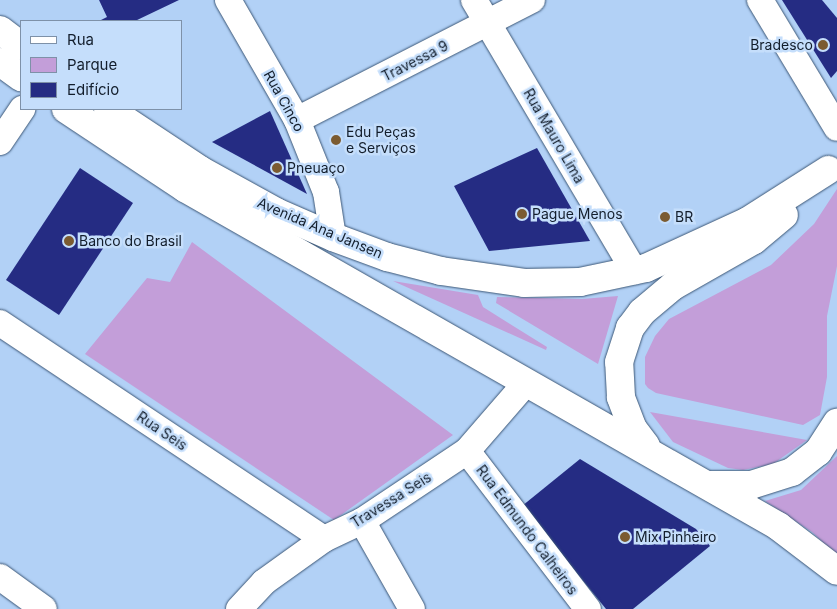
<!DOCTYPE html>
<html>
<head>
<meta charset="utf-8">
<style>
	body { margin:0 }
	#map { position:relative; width:837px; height:609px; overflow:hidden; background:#b2d1f6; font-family:Inter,sans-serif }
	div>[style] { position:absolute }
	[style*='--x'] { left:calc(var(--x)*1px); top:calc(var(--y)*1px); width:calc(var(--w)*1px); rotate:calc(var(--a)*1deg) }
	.green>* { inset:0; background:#c39ed9 }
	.building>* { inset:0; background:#252c83 }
	.roads { filter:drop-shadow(0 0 1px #3c5776) drop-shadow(0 0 1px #3c5776) }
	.minor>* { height:26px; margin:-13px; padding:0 13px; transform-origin:13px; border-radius:13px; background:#fff }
	.major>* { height:28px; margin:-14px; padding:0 14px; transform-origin:14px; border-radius:14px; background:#fff }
	.dots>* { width:14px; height:14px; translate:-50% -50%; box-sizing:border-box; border:2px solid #c5defb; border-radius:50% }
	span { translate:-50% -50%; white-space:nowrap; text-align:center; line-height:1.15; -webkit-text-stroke:5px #c5defb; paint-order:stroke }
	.poi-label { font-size:14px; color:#131e2c }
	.right { translate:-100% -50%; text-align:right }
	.left { translate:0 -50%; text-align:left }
	.street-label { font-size:14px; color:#131e2c }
	.legend { position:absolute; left:20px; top:20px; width:162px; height:90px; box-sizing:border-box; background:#c5defb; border:1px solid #7e91a8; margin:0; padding:6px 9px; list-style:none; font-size:15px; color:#131e2c }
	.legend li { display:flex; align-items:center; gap:10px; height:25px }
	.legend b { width:25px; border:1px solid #7e91a8 }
</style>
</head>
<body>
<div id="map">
	<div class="green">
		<div style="clip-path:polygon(837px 189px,837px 266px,827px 316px,827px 377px,820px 415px,803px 425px,656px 393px,648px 388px,645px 384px,645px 357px,655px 336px,669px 319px,771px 265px,814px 224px)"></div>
		<div style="clip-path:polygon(192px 242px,453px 435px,334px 520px,85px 354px,147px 278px,170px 282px)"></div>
		<div style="clip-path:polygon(393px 281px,478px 295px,483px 307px,547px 347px,546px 350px)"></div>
		<div style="clip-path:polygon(618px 296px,598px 364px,496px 303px,497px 297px,582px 299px)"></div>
		<div style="clip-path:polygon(650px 412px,807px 440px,773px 464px,743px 470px,728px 468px,673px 442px)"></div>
		<div style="clip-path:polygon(837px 456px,837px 556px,812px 532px,765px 501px,801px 490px)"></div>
	</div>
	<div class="building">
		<div style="clip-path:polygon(99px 0,179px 0,135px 21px,99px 21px,107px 17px)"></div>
		<div style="clip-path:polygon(782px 0,822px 0,837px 18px,837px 71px,831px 78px)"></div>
		<div style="clip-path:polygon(270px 111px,307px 194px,212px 142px)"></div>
		<div style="clip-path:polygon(537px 148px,590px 241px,489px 251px,454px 186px)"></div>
		<div style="clip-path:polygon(80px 168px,133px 203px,59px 315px,6px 280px)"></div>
		<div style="clip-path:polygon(580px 459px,696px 529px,710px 546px,633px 609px,606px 609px,522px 506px)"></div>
	</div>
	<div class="roads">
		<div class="minor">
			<div style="--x:228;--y:0;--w:138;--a:60.1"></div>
			<div style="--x:297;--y:120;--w:78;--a:68.1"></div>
			<div style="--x:326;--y:192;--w:46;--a:81.2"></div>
			<div style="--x:474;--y:0;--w:315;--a:59.4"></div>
			<div style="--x:760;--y:0;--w:149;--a:59"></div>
			<div style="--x:297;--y:120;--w:264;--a:-27.1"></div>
			<div style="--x:0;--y:142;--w:40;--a:-56"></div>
			<div style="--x:0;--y:323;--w:389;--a:33.7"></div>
			<div style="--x:467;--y:451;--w:199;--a:52.6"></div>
			<div style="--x:362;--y:521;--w:101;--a:60.4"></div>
			<div style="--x:0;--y:577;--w:54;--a:36"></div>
			<div style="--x:239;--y:609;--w:37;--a:-47"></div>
			<div style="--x:264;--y:582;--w:74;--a:-35.6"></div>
			<div style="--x:324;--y:539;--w:42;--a:-25.3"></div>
			<div style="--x:362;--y:521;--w:126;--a:-33.7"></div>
			<div style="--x:467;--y:451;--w:90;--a:-49.1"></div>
		</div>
		<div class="major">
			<div style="--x:0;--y:30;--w:26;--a:37"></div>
			<div style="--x:0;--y:62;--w:26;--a:36"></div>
			<div style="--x:66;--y:109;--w:143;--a:33.6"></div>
			<div style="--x:185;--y:188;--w:683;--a:29.68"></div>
			<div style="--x:778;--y:526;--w:74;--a:37.3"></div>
			<div style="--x:108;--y:109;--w:110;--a:33.5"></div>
			<div style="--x:200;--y:170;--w:87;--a:28.9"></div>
			<div style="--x:276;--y:212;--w:62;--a:23.7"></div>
			<div style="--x:333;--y:237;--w:58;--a:20.3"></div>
			<div style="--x:387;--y:257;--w:56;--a:14.5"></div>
			<div style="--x:441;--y:271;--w:84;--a:8.2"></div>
			<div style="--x:524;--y:283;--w:56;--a:-1"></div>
			<div style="--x:580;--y:282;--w:67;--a:-12"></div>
			<div style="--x:646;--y:268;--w:112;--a:-24.7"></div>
			<div style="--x:748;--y:221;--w:95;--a:-32.5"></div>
			<div style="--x:646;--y:446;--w:21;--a:-127"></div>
			<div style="--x:633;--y:429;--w:34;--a:-111"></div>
			<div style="--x:621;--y:397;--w:35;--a:-93"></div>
			<div style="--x:619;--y:362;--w:36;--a:-72"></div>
			<div style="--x:630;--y:328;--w:20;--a:-53"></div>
			<div style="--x:642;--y:312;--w:40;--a:-40"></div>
			<div style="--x:673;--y:286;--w:93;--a:-29.6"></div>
			<div style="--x:754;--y:240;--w:39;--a:-40"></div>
			<div style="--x:710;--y:485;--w:41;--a:0"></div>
			<div style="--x:751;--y:485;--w:43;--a:-17.6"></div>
			<div style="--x:792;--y:472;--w:33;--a:-38"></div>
			<div style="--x:818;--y:452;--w:35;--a:-57"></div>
		</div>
	</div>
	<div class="dots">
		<div style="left:823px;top:45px;background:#7b5b31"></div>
		<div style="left:336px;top:140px;background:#7b5b31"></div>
		<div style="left:277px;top:168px;background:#7b5b31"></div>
		<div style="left:522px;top:214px;background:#7b5b31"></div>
		<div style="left:665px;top:217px;background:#7b5b31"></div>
		<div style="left:69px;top:241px;background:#7b5b31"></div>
		<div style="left:625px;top:537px;background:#7b5b31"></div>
	</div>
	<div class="poi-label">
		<span class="right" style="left:813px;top:45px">Bradesco</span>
		<span class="left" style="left:346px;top:140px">Edu Peças<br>e Serviços</span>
		<span class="left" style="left:287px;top:168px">Pneuaço</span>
		<span class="left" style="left:532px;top:214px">Pague Menos</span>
		<span class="left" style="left:675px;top:217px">BR</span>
		<span class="left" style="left:79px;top:241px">Banco do Brasil</span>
		<span class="left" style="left:635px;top:537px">Mix Pinheiro</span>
	</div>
	<div class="street-label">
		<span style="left:415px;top:61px;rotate:-27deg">Travessa 9</span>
		<span style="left:284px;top:101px;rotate:61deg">Rua Cinco</span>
		<span style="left:554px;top:136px;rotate:60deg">Rua Mauro Lima</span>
		<span style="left:320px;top:228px;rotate:23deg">Avenida Ana Jansen</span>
		<span style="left:162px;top:431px;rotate:34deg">Rua Seis</span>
		<span style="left:391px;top:500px;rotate:-32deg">Travessa Seis</span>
		<span style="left:527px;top:530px;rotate:53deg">Rua Edmundo Calheiros</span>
	</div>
	<ul class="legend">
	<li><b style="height:6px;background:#fff"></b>Rua</li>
	<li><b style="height:14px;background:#c39ed9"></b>Parque</li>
	<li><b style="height:14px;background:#252c83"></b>Edifício</li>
	</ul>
</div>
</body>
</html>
